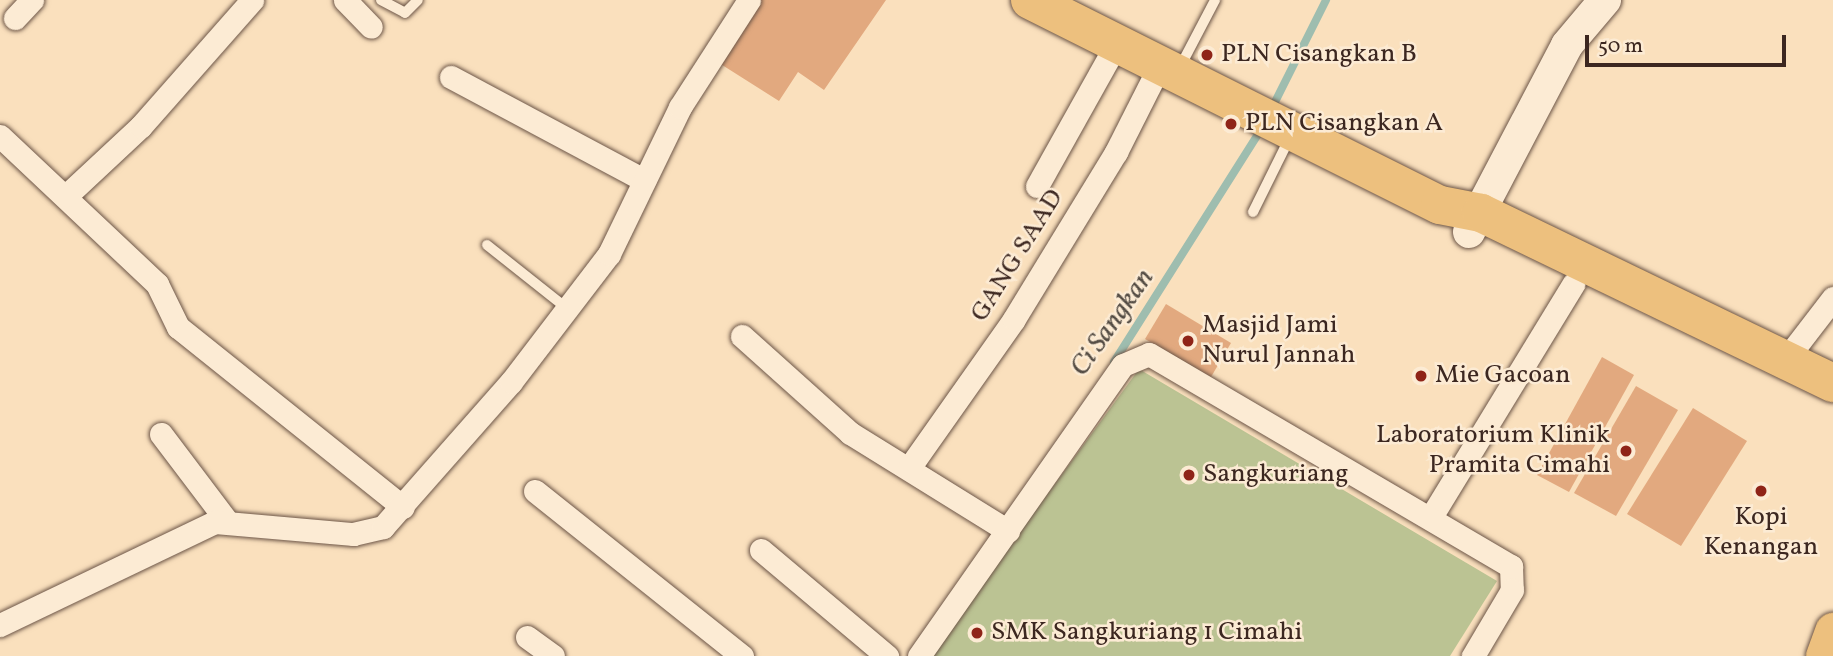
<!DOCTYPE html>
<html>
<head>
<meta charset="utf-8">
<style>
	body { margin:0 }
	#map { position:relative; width:1833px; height:656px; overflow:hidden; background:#fae0bd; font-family:Vollkorn,serif }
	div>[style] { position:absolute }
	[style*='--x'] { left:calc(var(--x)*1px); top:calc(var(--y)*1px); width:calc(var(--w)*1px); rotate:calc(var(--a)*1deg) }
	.green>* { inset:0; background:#bbc393 }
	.stream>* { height:8px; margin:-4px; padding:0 4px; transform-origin:4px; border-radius:4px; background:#9ebdaf }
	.building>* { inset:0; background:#e2a97f }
	.roads { filter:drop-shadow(0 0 2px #6c5547) drop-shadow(0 0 2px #6c5547) }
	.lane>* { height:10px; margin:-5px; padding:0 5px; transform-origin:5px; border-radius:5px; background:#fcebd4 }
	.street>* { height:23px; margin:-11.5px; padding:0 11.5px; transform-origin:11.5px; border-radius:11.5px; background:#fcebd4 }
	.secondary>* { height:32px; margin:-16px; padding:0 16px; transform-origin:16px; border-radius:16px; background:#fcebd4 }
	.primary>* { height:37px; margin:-18.5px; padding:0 18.5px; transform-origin:18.5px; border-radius:18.5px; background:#edc07e }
	.highway>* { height:38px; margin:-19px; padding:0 19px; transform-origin:19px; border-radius:19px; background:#edc07e }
	.dots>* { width:19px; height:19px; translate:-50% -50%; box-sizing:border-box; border:4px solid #fcebd4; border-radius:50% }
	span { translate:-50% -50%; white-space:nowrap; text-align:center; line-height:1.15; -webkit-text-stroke:5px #fcebd4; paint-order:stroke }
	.poi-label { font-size:26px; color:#3c2720 }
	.left { translate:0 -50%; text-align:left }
	.right { translate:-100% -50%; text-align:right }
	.street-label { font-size:26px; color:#3c2720 }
	.water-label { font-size:28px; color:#544c44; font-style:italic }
	.scale { position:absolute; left:1585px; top:35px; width:201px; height:32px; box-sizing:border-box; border:4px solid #3c2720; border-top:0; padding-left:9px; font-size:21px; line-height:24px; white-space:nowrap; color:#3c2720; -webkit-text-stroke:5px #fcebd4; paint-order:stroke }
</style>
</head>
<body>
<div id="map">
	<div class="green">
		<div style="clip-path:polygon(1139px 369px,1497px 581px,1450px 656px,929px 656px)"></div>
	</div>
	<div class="stream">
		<div style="--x:1271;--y:110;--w:123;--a:-63.4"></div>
		<div style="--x:1114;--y:362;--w:277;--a:-57.7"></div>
	</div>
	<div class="building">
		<div style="clip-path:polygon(758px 0,886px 0,824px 90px,798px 72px,779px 101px,719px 63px)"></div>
		<div style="clip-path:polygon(1166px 304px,1231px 343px,1211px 377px,1145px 339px)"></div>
		<div style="clip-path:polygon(1602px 357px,1634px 375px,1569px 492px,1537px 475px)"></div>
		<div style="clip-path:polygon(1636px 386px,1678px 410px,1616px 516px,1574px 493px)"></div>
		<div style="clip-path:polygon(1693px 408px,1747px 441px,1681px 546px,1627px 514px)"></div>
	</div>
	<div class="roads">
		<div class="lane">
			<div style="--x:381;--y:0;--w:27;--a:28"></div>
			<div style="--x:405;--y:13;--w:18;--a:-45"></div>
			<div style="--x:1179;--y:69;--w:78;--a:-62.4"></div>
			<div style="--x:1253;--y:212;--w:84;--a:-63.7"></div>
			<div style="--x:487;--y:245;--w:105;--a:38.4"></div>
		</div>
		<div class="street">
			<div style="--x:345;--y:0;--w:37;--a:46"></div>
			<div style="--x:15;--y:18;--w:25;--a:-47"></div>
			<div style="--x:451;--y:77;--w:219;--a:28.1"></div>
			<div style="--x:0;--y:136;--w:216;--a:43.3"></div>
			<div style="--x:157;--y:284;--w:48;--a:64"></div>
			<div style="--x:178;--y:327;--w:288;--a:38.7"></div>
			<div style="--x:1037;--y:186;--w:164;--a:-60.8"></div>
			<div style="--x:67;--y:195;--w:101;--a:-43"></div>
			<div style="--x:141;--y:126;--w:168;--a:-48.6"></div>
			<div style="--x:742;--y:336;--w:145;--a:41.9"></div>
			<div style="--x:850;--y:433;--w:186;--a:31.8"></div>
			<div style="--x:1786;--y:359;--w:77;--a:-52.4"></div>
			<div style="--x:161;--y:434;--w:108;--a:52.9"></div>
			<div style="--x:909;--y:468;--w:182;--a:-54.8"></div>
			<div style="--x:1014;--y:319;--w:196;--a:-58.6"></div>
			<div style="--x:1116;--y:152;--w:97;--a:-63.2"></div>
			<div style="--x:535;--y:491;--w:265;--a:38.6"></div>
			<div style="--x:1431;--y:517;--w:273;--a:-58.6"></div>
			<div style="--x:761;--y:550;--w:165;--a:40.1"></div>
			<div style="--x:0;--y:625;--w:238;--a:-25.6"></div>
			<div style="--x:215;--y:522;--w:139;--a:5"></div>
			<div style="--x:353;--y:534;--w:31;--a:-13"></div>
			<div style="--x:383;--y:527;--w:193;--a:-48.6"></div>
			<div style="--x:511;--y:382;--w:161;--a:-52.6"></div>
			<div style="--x:609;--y:254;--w:163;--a:-64.2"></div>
			<div style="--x:680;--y:107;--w:127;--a:-57.2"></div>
			<div style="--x:527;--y:637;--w:32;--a:36"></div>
			<div style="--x:919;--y:656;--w:355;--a:-55"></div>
			<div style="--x:1123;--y:365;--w:28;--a:-23"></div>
			<div style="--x:1149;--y:354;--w:420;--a:30.4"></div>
			<div style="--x:1511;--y:566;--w:24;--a:88"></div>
			<div style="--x:1512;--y:590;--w:77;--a:120.6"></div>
		</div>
		<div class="secondary">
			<div style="--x:1469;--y:232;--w:211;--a:-62.3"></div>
			<div style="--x:1567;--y:45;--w:59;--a:-49.8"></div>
		</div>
		<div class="primary">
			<div style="--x:1824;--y:656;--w:27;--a:-70"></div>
		</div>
		<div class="highway">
			<div style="--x:1030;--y:0;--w:458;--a:26.6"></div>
			<div style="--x:1440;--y:205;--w:42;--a:11"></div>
			<div style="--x:1481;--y:213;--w:391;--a:25.8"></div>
		</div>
	</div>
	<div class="dots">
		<div style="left:1207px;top:55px;background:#8f2418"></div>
		<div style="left:1231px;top:124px;background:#8f2418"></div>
		<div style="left:1188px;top:341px;background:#8f2418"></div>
		<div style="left:1421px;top:376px;background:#8f2418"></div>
		<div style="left:1626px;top:451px;background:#8f2418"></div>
		<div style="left:1189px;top:475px;background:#8f2418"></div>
		<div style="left:1761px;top:491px;background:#8f2418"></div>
		<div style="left:977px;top:633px;background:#8f2418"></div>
	</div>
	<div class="poi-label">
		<span class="left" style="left:1221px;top:55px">PLN Cisangkan B</span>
		<span class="left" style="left:1245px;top:124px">PLN Cisangkan A</span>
		<span class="left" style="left:1202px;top:341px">Masjid Jami<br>Nurul Jannah</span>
		<span class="left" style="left:1435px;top:376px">Mie Gacoan</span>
		<span class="right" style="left:1610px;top:451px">Laboratorium Klinik<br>Pramita Cimahi</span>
		<span class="left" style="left:1203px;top:475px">Sangkuriang</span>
		<span style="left:1761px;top:533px">Kopi<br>Kenangan</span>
		<span class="left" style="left:991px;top:633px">SMK Sangkuriang 1 Cimahi</span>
	</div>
	<div class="street-label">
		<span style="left:1018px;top:256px;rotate:-58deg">GANG SAAD</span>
	</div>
	<div class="water-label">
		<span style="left:1113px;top:323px;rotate:-55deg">Ci Sangkan</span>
	</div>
	<div class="scale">50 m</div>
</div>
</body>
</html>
